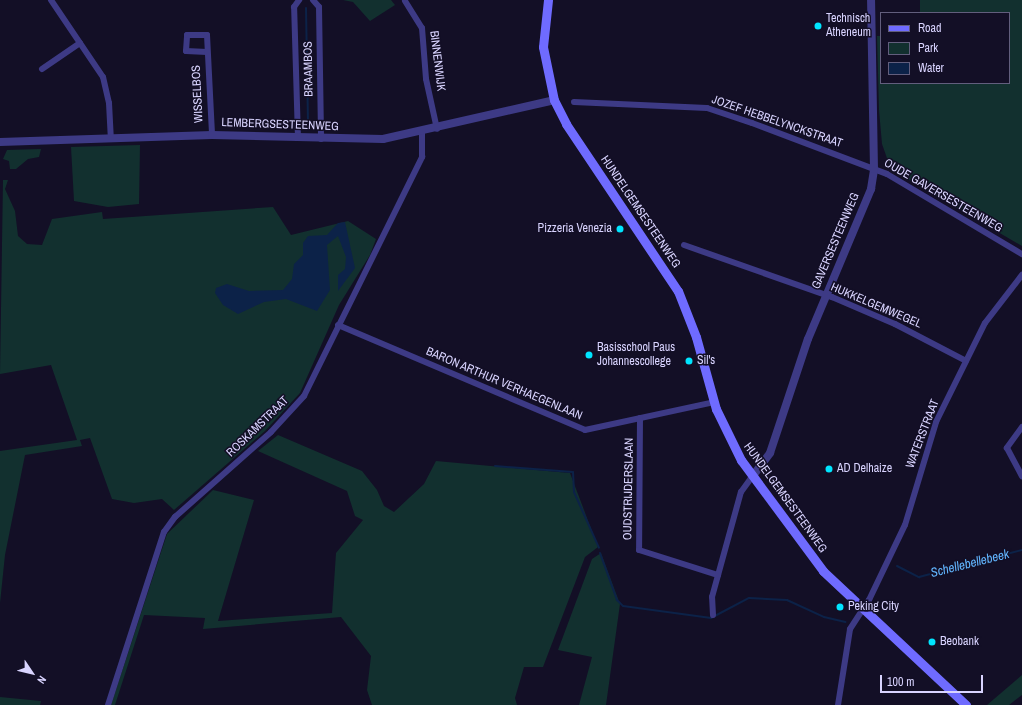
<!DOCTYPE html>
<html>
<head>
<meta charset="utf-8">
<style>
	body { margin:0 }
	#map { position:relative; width:1022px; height:705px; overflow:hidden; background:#130f26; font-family:"Archivo Narrow",sans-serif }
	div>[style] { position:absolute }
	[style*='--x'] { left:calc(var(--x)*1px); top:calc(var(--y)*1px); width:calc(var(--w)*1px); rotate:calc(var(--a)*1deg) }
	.green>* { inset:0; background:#12302f }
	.water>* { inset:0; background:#0c2248 }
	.stream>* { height:2px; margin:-1px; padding:0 1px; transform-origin:1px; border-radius:1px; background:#0c2248 }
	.minor>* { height:6px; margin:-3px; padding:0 3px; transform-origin:3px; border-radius:3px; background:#3d3a85 }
	.tertiary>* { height:8px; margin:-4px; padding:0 4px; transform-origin:4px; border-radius:4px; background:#3d3a85 }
	.secondary>* { height:9px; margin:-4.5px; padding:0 4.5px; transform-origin:4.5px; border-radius:4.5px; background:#6f6bff }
	.dots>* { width:11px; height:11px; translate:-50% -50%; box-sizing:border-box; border:2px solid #130f26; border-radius:50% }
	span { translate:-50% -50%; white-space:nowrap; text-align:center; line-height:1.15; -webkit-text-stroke:3px #130f26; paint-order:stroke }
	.poi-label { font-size:12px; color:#d9d4ff }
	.left { translate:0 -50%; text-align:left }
	.right { translate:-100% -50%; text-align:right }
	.street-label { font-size:12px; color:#d9d4ff }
	.water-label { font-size:13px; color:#62b6ff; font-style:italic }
	.legend { position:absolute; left:880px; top:12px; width:130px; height:72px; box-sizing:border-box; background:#130f26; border:1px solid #625e7d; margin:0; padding:5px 7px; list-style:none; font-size:12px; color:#d9d4ff }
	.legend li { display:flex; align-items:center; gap:8px; height:20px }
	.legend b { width:20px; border:1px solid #625e7d }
	.north { position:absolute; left:12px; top:653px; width:40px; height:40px; -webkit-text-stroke:3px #130f26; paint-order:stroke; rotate:125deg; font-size:11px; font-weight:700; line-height:16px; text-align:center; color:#d9d4ff }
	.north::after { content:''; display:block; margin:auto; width:14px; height:18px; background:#d9d4ff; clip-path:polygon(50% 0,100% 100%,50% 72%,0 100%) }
	.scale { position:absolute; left:880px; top:675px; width:103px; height:18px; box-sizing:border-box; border:2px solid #d9d4ff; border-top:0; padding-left:5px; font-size:12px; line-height:14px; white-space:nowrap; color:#d9d4ff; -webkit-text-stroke:3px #130f26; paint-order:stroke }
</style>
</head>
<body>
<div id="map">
	<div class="green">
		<div style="clip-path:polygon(343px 0,391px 0,395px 5px,370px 21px,353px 2px)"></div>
		<div style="clip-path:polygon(920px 0,1022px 0,1022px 246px,899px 174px,888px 161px,882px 144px,879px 110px,877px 36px,881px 36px,881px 83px,1009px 83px,1009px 13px,920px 13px)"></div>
		<div style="clip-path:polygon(140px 145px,139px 204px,108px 207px,74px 201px,71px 147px)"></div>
		<div style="clip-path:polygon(41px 149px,39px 157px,28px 159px,16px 169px,10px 169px,9px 161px,3px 159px,7px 150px)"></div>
		<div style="clip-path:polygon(3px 180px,8px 180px,5px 189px,15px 211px,18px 236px,27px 244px,42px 245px,52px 219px,102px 212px,103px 219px,273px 207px,291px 235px,348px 221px,376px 239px,370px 255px,339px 305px,300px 393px,265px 431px,174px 510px,162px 499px,134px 503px,112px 499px,90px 438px,80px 440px,82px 446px,25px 455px,5px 555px,0 603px,0 451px,77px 440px,51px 365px,0 374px)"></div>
		<div style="clip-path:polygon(278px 435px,362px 471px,377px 490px,384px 506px,394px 512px,424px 484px,436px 461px,570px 473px,598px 547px,585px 557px,543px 667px,524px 667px,515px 698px,517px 705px,372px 705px,367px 690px,371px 656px,341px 617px,203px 629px,205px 618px,144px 615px,115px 705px,111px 705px,167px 534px,213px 490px,254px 500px,218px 621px,332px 613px,336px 553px,363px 520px,355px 516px,347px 491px,258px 451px)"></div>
		<div style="clip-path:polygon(601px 553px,620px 604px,606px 705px,579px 705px,592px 657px,558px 650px,592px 559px)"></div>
		<div style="clip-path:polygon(1022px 675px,1022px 695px,1009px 705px,987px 705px)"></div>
		<div style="clip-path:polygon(0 697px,41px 701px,40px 705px,0 705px)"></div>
	</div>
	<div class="water">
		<div style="clip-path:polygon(345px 222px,355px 268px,338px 291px,338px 275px,345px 269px,346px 257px,338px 236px,327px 245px,330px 290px,317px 311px,286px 299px,264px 302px,238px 314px,223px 305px,215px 293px,216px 288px,227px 284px,249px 291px,283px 290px,292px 279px,294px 264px,303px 255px,303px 243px,308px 236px,327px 235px,338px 223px)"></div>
	</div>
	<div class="stream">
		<div style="--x:306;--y:8;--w:118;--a:89"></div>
		<div style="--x:495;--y:466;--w:78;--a:4.4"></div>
		<div style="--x:573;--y:472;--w:20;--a:87"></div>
		<div style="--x:574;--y:492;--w:61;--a:65.9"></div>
		<div style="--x:600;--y:553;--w:50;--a:70.1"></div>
		<div style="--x:617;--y:600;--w:8;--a:45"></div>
		<div style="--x:623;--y:606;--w:89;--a:7.8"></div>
		<div style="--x:711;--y:618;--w:43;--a:-27.8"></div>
		<div style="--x:749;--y:598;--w:38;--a:3"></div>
		<div style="--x:787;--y:600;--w:41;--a:24.7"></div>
		<div style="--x:824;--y:617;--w:22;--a:13"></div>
		<div style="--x:897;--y:566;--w:25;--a:27"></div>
		<div style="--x:919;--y:577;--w:106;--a:-14.7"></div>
	</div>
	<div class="minor">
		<div style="--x:51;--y:0;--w:93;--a:56"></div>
		<div style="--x:103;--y:77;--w:27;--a:77"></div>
		<div style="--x:109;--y:103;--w:35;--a:87"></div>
		<div style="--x:313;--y:0;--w:9;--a:49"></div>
		<div style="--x:319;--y:7;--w:132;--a:89.1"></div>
		<div style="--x:405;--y:1;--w:32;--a:58"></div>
		<div style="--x:422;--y:28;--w:51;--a:85.5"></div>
		<div style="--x:426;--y:79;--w:51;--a:77.6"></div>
		<div style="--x:207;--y:52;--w:21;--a:-177"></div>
		<div style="--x:186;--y:51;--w:16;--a:-86"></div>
		<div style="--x:187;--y:35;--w:20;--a:0"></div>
		<div style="--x:207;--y:35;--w:100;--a:87.1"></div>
		<div style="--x:42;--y:69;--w:46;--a:-34.4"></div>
		<div style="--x:574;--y:102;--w:133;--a:2.6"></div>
		<div style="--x:707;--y:108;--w:47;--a:18.4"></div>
		<div style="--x:752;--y:123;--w:144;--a:20.7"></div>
		<div style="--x:887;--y:174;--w:157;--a:30.7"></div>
		<div style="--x:298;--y:138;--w:131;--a:-91.7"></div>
		<div style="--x:294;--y:7;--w:9;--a:-54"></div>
		<div style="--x:684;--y:245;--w:157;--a:19.4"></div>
		<div style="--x:832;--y:297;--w:69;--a:23.2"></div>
		<div style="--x:895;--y:324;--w:80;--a:27.5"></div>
		<div style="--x:338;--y:325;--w:268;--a:23"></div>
		<div style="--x:585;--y:430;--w:132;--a:-12.2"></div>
		<div style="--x:640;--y:418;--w:132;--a:90.4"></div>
		<div style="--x:639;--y:550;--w:83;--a:17.6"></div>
		<div style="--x:1022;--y:427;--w:26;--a:126"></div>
		<div style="--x:1007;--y:448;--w:32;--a:62"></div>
		<div style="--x:713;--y:615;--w:18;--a:-93"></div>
		<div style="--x:712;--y:597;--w:109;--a:-74.6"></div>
		<div style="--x:741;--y:492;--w:19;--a:-54"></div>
		<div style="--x:108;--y:705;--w:182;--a:-72.1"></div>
		<div style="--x:164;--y:532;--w:19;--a:-54"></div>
		<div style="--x:175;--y:517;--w:128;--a:-41.5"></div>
		<div style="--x:271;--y:432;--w:49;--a:-47.5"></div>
		<div style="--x:304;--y:396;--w:267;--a:-63.7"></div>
		<div style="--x:422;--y:157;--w:25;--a:-90"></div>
		<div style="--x:838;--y:705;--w:77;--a:-81"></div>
		<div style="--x:850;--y:629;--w:35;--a:-57"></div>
		<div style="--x:869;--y:600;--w:83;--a:-64.4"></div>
		<div style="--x:905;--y:525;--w:108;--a:-73.2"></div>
		<div style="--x:936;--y:422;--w:110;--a:-63.7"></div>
		<div style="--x:985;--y:323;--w:61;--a:-52.4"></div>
	</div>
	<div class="tertiary">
		<div style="--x:0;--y:142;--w:212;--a:-1.9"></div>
		<div style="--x:212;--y:135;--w:171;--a:1.3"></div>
		<div style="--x:383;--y:139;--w:175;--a:-12.8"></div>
		<div style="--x:752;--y:477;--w:30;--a:-53"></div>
		<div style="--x:770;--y:453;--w:120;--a:-71.6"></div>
		<div style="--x:808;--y:339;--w:163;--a:-67.2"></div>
		<div style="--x:871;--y:189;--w:20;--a:-81"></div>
		<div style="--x:874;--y:169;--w:169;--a:-91"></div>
	</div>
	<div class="secondary">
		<div style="--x:548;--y:0;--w:47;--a:96.1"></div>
		<div style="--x:543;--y:47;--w:54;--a:78.3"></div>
		<div style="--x:554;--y:100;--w:27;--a:63"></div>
		<div style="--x:566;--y:124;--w:201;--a:56.2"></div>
		<div style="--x:678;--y:291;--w:49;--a:68.6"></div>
		<div style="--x:696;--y:337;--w:75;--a:74.5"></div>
		<div style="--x:716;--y:409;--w:57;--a:63.9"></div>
		<div style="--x:741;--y:460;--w:138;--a:53.5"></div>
		<div style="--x:823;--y:571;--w:196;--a:43.1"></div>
	</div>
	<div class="dots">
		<div style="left:818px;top:26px;background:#00e5ff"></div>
		<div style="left:620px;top:229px;background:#00e5ff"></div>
		<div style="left:589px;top:355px;background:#00e5ff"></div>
		<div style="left:689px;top:361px;background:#00e5ff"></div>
		<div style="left:829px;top:469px;background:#00e5ff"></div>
		<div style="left:840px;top:607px;background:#00e5ff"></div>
		<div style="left:932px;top:642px;background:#00e5ff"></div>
	</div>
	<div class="poi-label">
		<span class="left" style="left:826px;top:26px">Technisch<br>Atheneum</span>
		<span class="right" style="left:612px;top:229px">Pizzeria Venezia</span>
		<span class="left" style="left:597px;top:355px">Basisschool Paus<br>Johannescollege</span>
		<span class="left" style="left:697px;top:361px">Sil's</span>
		<span class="left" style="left:837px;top:469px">AD Delhaize</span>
		<span class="left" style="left:848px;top:607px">Peking City</span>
		<span class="left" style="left:940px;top:642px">Beobank</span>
	</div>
	<div class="street-label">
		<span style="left:437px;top:61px;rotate:83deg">BINNENWIJK</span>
		<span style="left:309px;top:69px;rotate:-91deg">BRAAMBOS</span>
		<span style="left:198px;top:94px;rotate:-93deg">WISSELBOS</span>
		<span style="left:777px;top:122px;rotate:19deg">JOZEF HEBBELYNCKSTRAAT</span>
		<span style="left:280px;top:125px;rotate:2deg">LEMBERGSESTEENWEG</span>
		<span style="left:943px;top:196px;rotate:30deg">OUDE GAVERSESTEENWEG</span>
		<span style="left:640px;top:212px;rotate:56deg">HUNDELGEMSESTEENWEG</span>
		<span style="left:836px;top:241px;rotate:-67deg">GAVERSESTEENWEG</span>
		<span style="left:876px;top:306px;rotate:23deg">HUKKELGEMWEGEL</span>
		<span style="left:504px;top:384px;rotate:23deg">BARON ARTHUR VERHAEGENLAAN</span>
		<span style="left:258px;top:427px;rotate:-44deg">ROSKAMSTRAAT</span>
		<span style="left:923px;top:434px;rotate:-69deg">WATERSTRAAT</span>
		<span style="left:629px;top:489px;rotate:-89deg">OUDSTRIJDERSLAAN</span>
		<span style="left:785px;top:498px;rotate:54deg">HUNDELGEMSESTEENWEG</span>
	</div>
	<div class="water-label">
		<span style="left:970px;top:564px;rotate:-14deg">Schellebellebeek</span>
	</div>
	<ul class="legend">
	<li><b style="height:5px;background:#6f6bff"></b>Road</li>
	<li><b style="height:11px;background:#12302f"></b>Park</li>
	<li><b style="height:11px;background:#0c2248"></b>Water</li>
	</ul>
	<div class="north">N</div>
	<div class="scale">100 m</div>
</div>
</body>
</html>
